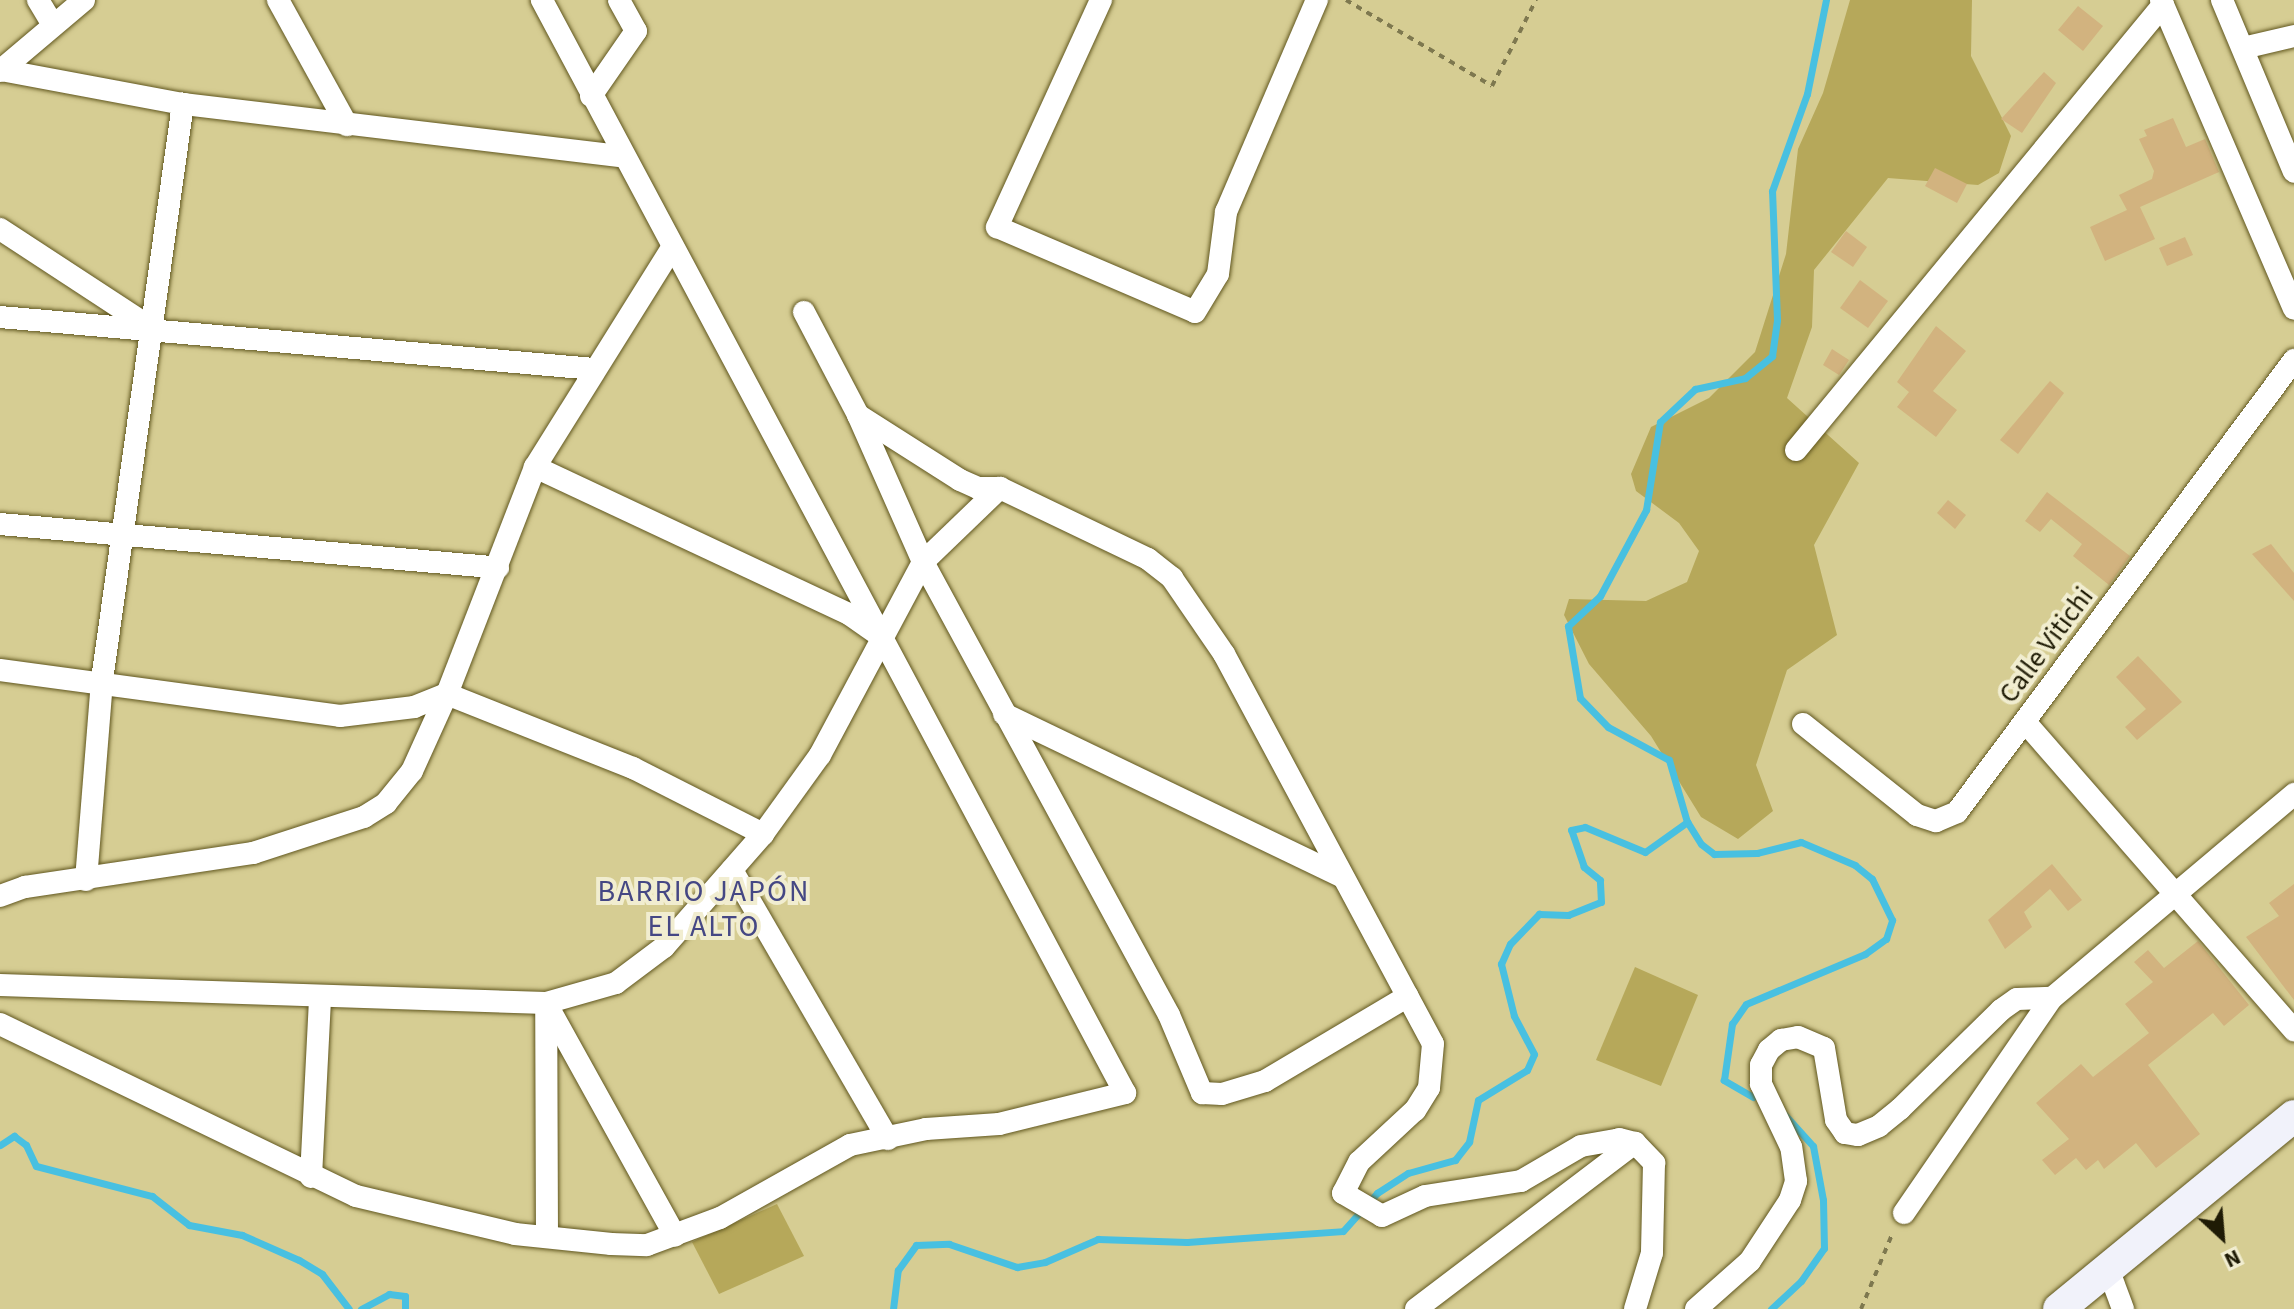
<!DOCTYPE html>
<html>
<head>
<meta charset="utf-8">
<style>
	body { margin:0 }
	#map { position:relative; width:2294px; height:1309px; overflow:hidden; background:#d6cd93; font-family:"Source Sans 3",sans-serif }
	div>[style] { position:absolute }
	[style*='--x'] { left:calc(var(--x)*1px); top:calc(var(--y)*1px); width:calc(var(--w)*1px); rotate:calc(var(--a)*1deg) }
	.green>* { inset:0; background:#b6a85a }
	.stream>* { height:7px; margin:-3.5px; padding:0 3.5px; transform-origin:3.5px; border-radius:3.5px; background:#48c0e1 }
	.building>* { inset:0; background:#d2b37f }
	.path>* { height:4px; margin-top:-2px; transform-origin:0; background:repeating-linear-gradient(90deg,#7e784f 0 6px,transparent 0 12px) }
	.roads { filter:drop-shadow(0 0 2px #61571f) drop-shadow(0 0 2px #61571f) }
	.street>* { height:22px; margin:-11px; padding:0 11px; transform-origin:11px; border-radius:11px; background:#fff }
	.secondary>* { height:32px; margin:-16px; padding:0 16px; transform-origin:16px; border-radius:16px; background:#f1f2fa }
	span { translate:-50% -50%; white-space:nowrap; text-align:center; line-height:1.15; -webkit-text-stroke:8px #f1edd0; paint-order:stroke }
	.street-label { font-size:28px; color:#1f1b05 }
	.neighbourhood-label { font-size:30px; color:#454784; letter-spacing:2px }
	.north { position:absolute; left:2182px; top:1197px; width:80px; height:80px; -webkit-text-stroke:6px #f1edd0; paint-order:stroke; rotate:154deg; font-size:22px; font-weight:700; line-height:32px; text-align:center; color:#1f1b05 }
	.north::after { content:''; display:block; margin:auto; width:28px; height:36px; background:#1f1b05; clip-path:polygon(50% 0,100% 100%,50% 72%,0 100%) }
</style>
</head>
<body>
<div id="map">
	<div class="green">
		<div style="clip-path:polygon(1850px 0,1972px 0,1971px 56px,2011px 136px,1999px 173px,1978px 185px,1888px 178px,1814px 270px,1812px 327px,1787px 398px,1859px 463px,1814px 545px,1837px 635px,1787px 670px,1756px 765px,1773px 811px,1738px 839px,1701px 817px,1651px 736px,1589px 664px,1564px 615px,1569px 599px,1646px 601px,1687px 582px,1699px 551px,1679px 523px,1636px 491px,1631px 474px,1651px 427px,1709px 398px,1755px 352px,1786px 254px,1798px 149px,1823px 93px)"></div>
		<div style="clip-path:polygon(1635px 967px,1698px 995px,1661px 1086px,1596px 1060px)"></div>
		<div style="clip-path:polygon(777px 1204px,804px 1256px,719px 1294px,692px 1242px)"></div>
	</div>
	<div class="stream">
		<div style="--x:1753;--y:1097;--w:34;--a:-150"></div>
		<div style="--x:1724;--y:1080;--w:57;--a:-81.9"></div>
		<div style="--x:1732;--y:1024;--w:24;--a:-55"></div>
		<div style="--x:1746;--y:1004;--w:129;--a:-22.8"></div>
		<div style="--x:1865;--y:954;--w:26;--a:-36"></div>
		<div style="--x:1886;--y:939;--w:20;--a:-72"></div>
		<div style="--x:1892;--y:920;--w:46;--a:-116"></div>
		<div style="--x:1872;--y:879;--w:22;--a:-141"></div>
		<div style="--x:1855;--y:865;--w:59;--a:-156.9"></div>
		<div style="--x:1801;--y:842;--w:45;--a:166"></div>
		<div style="--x:1757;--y:853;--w:43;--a:178.7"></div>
		<div style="--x:1714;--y:854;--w:16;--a:-142"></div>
		<div style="--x:1701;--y:844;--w:26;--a:-122"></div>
		<div style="--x:1687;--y:822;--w:65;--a:-106.2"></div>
		<div style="--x:1669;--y:760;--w:69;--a:-151.6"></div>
		<div style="--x:1608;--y:727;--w:40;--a:-134"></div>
		<div style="--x:1580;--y:698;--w:73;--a:-99.5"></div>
		<div style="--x:1568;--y:626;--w:44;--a:-43.2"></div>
		<div style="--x:1600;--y:596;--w:98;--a:-61.9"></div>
		<div style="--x:1646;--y:510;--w:89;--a:-81"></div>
		<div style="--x:1660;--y:422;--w:48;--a:-43.3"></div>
		<div style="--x:1695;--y:389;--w:51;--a:-12.4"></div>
		<div style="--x:1745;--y:378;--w:35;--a:-39"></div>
		<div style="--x:1772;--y:356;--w:36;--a:-82"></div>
		<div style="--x:1777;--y:320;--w:129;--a:-92.2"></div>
		<div style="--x:1772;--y:191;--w:103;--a:-70.2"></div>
		<div style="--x:1807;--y:94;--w:96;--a:-78.6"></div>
		<div style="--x:0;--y:1145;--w:17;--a:-33"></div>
		<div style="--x:14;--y:1136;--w:15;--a:37"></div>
		<div style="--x:26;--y:1145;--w:23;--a:65"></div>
		<div style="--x:36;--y:1166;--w:120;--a:14.5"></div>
		<div style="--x:152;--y:1196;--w:47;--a:38.1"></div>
		<div style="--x:189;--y:1225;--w:54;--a:10.7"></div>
		<div style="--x:242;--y:1235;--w:62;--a:23.7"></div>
		<div style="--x:299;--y:1260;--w:27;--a:31"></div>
		<div style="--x:322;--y:1274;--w:44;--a:52.4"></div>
		<div style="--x:361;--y:1309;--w:32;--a:-28"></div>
		<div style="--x:389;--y:1294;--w:16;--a:7"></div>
		<div style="--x:405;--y:1296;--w:13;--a:90"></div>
		<div style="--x:893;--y:1309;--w:39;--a:-83"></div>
		<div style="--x:898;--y:1270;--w:31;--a:-54"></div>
		<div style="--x:916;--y:1245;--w:33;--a:-2"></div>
		<div style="--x:949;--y:1244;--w:72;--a:18.7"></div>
		<div style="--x:1017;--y:1267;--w:28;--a:-10"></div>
		<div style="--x:1045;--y:1262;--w:58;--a:-23.5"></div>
		<div style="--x:1098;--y:1239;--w:89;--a:1.9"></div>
		<div style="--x:1187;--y:1242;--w:156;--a:-4"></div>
		<div style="--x:1343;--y:1231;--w:51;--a:-48.2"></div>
		<div style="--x:1377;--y:1193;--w:37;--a:-33"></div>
		<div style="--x:1408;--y:1173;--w:49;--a:-15.5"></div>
		<div style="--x:1455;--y:1160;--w:23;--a:-52"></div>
		<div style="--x:1469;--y:1142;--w:43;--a:-77.9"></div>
		<div style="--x:1478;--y:1100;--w:57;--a:-31.5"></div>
		<div style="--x:1527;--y:1070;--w:17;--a:-66"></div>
		<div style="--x:1534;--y:1054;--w:43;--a:-117.8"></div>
		<div style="--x:1514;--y:1016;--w:54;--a:-104"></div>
		<div style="--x:1501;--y:964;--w:22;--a:-66"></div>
		<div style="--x:1510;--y:944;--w:42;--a:-46"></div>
		<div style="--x:1539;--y:914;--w:29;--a:2"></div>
		<div style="--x:1568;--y:915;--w:35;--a:-22"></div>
		<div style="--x:1601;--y:902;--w:22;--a:-93"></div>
		<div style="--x:1600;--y:880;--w:21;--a:-141"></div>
		<div style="--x:1584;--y:867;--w:39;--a:-109"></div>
		<div style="--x:1571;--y:830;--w:14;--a:-12"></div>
		<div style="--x:1585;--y:827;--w:65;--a:22.6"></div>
		<div style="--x:1645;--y:852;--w:52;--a:-35.5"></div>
		<div style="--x:1771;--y:1309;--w:41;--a:-43"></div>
		<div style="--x:1801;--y:1281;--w:40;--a:-55.1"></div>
		<div style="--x:1824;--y:1248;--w:48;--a:-91.2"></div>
		<div style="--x:1823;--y:1200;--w:55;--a:-100.5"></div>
		<div style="--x:1813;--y:1146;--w:43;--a:-132.2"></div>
	</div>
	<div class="building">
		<div style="clip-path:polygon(2078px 6px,2103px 26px,2083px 51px,2058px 30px)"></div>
		<div style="clip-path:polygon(2044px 72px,2056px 83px,2022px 133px,2001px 119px)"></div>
		<div style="clip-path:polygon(2173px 118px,2186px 147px,2205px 139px,2219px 172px,2140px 207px,2155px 239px,2105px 261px,2090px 227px,2127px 210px,2119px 195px,2152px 179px,2154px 171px,2139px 139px,2147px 136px,2144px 130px)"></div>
		<div style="clip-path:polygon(1935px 168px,1967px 184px,1957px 203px,1925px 186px)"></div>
		<div style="clip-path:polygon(1846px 231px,1867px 247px,1853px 267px,1831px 252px)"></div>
		<div style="clip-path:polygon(2185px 237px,2193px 255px,2167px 266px,2159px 248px)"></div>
		<div style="clip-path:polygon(1860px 280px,1888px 301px,1868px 328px,1840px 308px)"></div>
		<div style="clip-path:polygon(1936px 326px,1966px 351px,1933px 391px,1957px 410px,1936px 437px,1897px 407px,1909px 392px,1897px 382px)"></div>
		<div style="clip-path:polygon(1832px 349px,1849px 360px,1839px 375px,1823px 365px)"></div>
		<div style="clip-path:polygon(2050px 381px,2064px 393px,2018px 454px,2000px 440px)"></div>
		<div style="clip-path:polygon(2047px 492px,2130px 556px,2109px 585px,2073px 556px,2082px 544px,2051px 519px,2040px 532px,2025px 521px)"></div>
		<div style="clip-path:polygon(1948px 500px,1966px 515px,1955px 529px,1937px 513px)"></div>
		<div style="clip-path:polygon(2271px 544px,2294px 573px,2294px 601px,2252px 554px)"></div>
		<div style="clip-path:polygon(2138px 656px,2182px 702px,2137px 740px,2125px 727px,2146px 709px,2116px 677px)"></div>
		<div style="clip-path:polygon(2052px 864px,2082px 900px,2068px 911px,2050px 889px,2024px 912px,2032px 927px,2005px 949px,1988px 920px)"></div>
		<div style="clip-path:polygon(2294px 884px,2294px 1000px,2246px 937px,2279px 916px,2269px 903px)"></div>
		<div style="clip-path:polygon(2198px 941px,2249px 1005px,2224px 1026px,2213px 1013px,2148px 1065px,2200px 1134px,2156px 1168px,2136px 1143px,2104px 1169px,2098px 1160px,2086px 1170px,2076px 1158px,2055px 1175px,2042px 1160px,2069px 1139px,2036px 1103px,2081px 1064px,2093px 1077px,2149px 1033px,2125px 1004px,2153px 982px,2134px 962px,2148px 950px,2164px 968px)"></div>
	</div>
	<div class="path">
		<div style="--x:1346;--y:0;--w:169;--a:30.5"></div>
		<div style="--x:1492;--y:86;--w:97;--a:-62.9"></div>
		<div style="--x:1861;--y:1309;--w:83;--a:-67.4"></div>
	</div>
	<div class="roads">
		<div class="street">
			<div style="--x:38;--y:0;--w:29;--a:59"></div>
			<div style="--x:278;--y:0;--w:143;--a:61.1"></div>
			<div style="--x:1101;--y:0;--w:250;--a:114.6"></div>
			<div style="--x:997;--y:227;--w:215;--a:23.2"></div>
			<div style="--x:1195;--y:312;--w:44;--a:-58.8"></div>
			<div style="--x:1218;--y:274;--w:63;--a:-82.6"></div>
			<div style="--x:1226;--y:212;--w:231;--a:-66.8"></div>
			<div style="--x:2161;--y:0;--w:336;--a:66.7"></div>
			<div style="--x:2222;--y:0;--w:186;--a:67.3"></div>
			<div style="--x:2243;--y:48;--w:52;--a:-13.2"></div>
			<div style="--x:1;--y:70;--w:185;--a:10.6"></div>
			<div style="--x:183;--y:104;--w:441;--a:6.8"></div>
			<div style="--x:0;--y:71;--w:110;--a:-40.2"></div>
			<div style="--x:591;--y:96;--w:79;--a:-55.3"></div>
			<div style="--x:636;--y:31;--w:35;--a:-119"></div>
			<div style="--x:0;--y:229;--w:179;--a:33.2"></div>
			<div style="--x:804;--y:312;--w:116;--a:62.3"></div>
			<div style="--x:858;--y:415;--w:161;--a:66.1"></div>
			<div style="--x:923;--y:562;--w:515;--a:61.5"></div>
			<div style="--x:1169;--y:1015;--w:85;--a:67.1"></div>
			<div style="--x:1202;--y:1093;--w:20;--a:3"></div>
			<div style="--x:1222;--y:1094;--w:45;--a:-16.8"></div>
			<div style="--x:1265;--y:1081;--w:166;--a:-30.7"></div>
			<div style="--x:0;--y:317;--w:596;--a:5"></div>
			<div style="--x:858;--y:415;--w:121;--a:32.5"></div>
			<div style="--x:960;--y:480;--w:20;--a:24"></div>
			<div style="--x:978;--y:488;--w:22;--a:0"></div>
			<div style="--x:1000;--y:488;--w:164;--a:25.6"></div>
			<div style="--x:1148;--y:559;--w:31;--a:38"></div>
			<div style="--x:1172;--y:578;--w:92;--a:55.6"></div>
			<div style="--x:1224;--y:654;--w:442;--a:61.8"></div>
			<div style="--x:1433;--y:1044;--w:44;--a:95.2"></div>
			<div style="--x:1429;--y:1088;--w:26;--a:122"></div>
			<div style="--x:1415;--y:1110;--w:76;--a:137.1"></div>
			<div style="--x:1359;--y:1162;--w:35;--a:117"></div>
			<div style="--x:1343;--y:1193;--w:45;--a:30.5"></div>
			<div style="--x:1382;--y:1216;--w:47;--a:-24.9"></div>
			<div style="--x:1425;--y:1196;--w:97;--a:-8.9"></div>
			<div style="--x:1521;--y:1181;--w:69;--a:-30.3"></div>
			<div style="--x:1581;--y:1146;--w:39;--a:-10"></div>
			<div style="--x:1619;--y:1139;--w:16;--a:14"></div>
			<div style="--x:1635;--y:1143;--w:28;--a:46"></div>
			<div style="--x:1654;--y:1163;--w:90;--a:91.3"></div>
			<div style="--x:1652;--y:1253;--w:59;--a:106.9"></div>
			<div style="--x:1796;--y:450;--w:577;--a:-50.49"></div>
			<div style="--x:535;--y:467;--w:347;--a:25.1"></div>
			<div style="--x:849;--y:614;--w:39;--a:35"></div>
			<div style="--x:0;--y:524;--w:500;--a:5"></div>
			<div style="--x:0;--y:670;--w:343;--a:7.7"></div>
			<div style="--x:340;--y:716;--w:75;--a:-6.9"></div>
			<div style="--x:414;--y:707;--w:35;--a:-22"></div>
			<div style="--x:447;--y:694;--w:200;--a:21.7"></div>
			<div style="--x:633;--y:768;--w:146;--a:26.9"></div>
			<div style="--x:1004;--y:714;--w:374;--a:25.7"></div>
			<div style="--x:2026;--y:723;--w:408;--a:48.9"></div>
			<div style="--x:1803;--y:724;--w:146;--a:38.6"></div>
			<div style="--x:1917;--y:815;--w:20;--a:18"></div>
			<div style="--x:1936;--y:821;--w:23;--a:-23"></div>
			<div style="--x:1957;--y:812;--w:564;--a:-53.29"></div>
			<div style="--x:732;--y:870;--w:311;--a:59.9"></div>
			<div style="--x:86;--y:880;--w:201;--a:-85.4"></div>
			<div style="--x:102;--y:680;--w:582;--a:-82"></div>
			<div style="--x:0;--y:896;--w:27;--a:-20"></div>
			<div style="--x:25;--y:887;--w:231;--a:-8.5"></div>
			<div style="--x:253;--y:853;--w:117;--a:-18"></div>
			<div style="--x:364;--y:817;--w:26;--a:-32"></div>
			<div style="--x:386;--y:803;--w:41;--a:-50.9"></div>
			<div style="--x:412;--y:771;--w:85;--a:-65.6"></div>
			<div style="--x:447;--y:694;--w:243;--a:-68.8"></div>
			<div style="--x:535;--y:467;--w:257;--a:-58"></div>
			<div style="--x:0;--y:985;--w:546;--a:1.89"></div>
			<div style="--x:546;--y:1003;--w:73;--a:-15.9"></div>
			<div style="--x:616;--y:983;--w:60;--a:-36.9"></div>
			<div style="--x:664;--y:947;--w:150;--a:-48.8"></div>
			<div style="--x:763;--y:834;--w:97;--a:-54.2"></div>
			<div style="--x:820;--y:755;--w:219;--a:-61.9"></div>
			<div style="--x:923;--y:562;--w:107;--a:-43.9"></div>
			<div style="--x:0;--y:1024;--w:395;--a:25.8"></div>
			<div style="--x:356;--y:1196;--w:163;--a:13.4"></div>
			<div style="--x:515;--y:1234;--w:97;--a:5.9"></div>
			<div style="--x:611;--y:1244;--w:36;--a:2"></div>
			<div style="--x:647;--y:1245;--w:78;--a:-20.3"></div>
			<div style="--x:720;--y:1218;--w:149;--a:-29.3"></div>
			<div style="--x:850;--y:1145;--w:78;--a:-11.9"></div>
			<div style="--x:926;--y:1129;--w:73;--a:-3.9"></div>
			<div style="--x:999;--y:1124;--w:130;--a:-13.8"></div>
			<div style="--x:1125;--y:1093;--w:1239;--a:-118.08"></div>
			<div style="--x:311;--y:1177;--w:178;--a:-87.1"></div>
			<div style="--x:1904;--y:1213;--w:261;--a:-55.5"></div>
			<div style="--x:2052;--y:998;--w:317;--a:-40.1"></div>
			<div style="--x:547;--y:1237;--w:234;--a:-90.2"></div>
			<div style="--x:546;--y:1003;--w:266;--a:61"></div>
			<div style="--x:2107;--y:1266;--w:46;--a:69.6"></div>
			<div style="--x:1416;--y:1309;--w:275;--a:-37.2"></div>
			<div style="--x:1696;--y:1309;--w:72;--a:-41.6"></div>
			<div style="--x:1750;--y:1261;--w:73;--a:-56.7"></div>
			<div style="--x:1790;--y:1200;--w:20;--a:-72"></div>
			<div style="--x:1796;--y:1181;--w:34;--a:-98"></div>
			<div style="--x:1791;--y:1147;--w:70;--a:-115.5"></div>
			<div style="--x:1761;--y:1084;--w:19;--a:-90"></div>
			<div style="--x:1761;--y:1065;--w:17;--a:-62"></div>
			<div style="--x:1769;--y:1050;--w:16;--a:-40"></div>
			<div style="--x:1781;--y:1040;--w:17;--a:-10"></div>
			<div style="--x:1798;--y:1037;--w:28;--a:23"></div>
			<div style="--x:1824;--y:1048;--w:73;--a:80.5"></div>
			<div style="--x:1836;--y:1120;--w:16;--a:55"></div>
			<div style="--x:1845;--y:1133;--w:13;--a:9"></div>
			<div style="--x:1858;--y:1135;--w:23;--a:-23"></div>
			<div style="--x:1879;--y:1126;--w:27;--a:-39"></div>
			<div style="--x:1900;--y:1109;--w:141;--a:-44.4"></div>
			<div style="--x:2001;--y:1010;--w:19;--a:-35"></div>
			<div style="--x:2017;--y:999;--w:35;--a:-2"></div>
		</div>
		<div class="secondary">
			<div style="--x:2059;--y:1309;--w:304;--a:-39.4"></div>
		</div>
	</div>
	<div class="street-label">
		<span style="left:2046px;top:645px;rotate:-53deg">Calle Vitichi</span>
	</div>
	<div class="neighbourhood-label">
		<span style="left:704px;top:909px">BARRIO JAPÓN<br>EL ALTO</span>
	</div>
	<div class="north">N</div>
</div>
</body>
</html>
